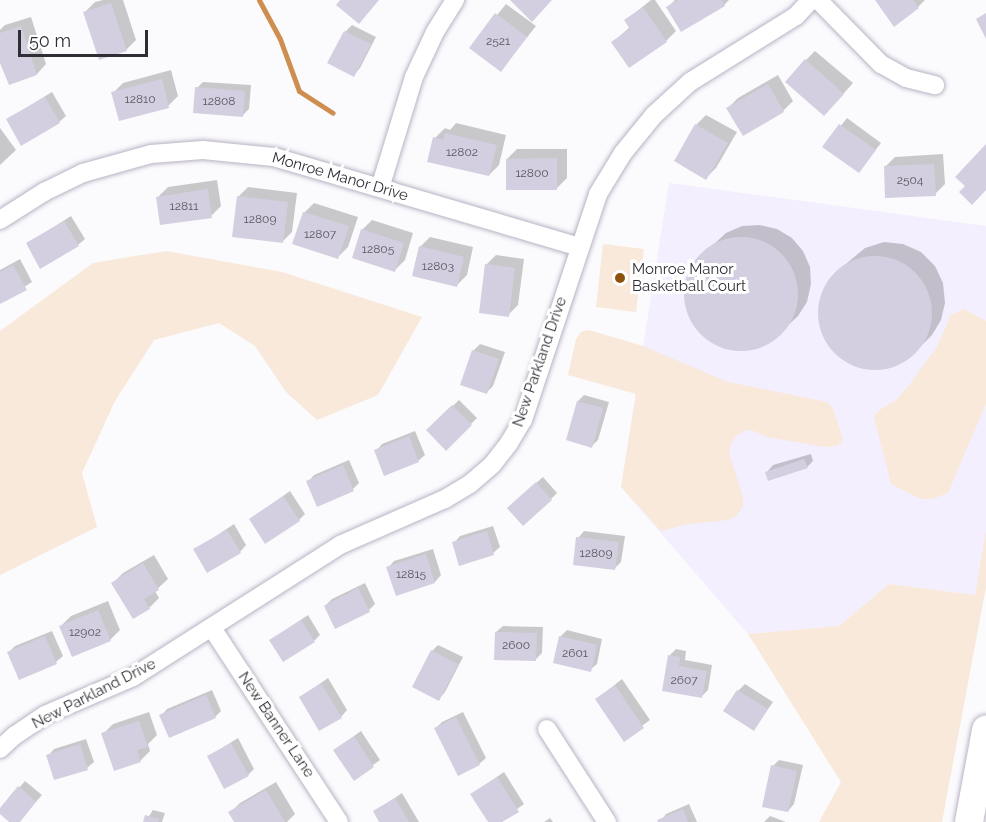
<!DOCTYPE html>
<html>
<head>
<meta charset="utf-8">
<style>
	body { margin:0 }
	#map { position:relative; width:986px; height:822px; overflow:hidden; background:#fbfafd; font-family:Raleway,sans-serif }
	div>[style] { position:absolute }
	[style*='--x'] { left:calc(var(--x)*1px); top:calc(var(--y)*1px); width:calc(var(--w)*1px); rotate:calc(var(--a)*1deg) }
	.built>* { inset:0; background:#f3effe }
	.green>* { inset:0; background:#f9e9da }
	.shadow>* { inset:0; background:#0003 }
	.stream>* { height:5px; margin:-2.5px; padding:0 2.5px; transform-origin:2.5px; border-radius:2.5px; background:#cd8e50 }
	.building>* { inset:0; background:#d4cfe0 }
	.round { border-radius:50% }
	.roads { filter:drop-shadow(0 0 2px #b9b3c4) drop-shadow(0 0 2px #b9b3c4) }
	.minor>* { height:18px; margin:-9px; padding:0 9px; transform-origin:9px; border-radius:9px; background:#fff }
	.trunk>* { height:28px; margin:-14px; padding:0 14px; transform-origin:14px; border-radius:14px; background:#fff }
	.dots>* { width:16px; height:16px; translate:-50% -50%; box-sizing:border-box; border:3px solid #fff; border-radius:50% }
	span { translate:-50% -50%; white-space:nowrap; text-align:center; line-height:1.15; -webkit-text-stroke:6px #fff; paint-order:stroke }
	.number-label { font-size:12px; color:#595660 }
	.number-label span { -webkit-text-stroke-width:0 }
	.street-label { font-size:15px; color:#302e35 }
	.poi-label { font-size:15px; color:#302e35 }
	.left { translate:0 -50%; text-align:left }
	.scale { position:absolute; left:18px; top:30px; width:130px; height:27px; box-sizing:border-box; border:3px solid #302e35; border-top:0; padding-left:8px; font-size:18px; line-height:21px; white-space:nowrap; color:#302e35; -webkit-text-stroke:4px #fff; paint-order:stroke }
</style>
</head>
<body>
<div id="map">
	<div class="built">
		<div style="clip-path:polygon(669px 183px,986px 226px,986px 530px,975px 595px,890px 584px,839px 626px,748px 634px,621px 487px)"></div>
	</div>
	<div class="green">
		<div style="clip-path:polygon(603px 244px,644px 249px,636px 312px,596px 307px)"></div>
		<div style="clip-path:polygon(166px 251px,282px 272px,422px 317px,378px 395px,317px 420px,286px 392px,255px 346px,219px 323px,154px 340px,115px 401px,82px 473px,97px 527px,0 575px,0 331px,93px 263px)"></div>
		<div style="clip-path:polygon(964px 309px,986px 321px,986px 404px,948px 493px,932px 499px,921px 499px,891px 484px,874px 417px,878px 411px,896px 400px,910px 384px,937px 347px,951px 315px)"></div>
		<div style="clip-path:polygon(589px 330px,643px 346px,728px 382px,827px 402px,833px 409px,843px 440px,837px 446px,825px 447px,767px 437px,754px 431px,746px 430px,737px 435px,731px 443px,729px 453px,743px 497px,743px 507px,736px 516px,729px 520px,688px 524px,661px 531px,621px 487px,636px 394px,568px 375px,576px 339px,581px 332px)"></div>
		<div style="clip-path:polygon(986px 530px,986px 587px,942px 822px,819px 822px,841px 782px,748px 634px,839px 626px,889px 584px,975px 595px)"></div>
	</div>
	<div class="shadow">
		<div style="clip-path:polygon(103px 0,123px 0,136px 40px,126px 50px,85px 12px,95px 2px)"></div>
		<div style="clip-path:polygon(651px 0,655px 0,676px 31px,666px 41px,613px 42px,630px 27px,626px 20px)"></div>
		<div style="clip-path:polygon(675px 0,729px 0,724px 5px,668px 7px)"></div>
		<div style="clip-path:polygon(877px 0,925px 0,918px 7px)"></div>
		<div style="clip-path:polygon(506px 4px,536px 26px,501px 70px,471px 47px)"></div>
		<div style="clip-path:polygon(31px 17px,46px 64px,37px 74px,0 61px,0 30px,5px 25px)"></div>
		<div style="clip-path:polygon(352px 25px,376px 37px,360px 68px,354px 75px,329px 63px,345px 32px)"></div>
		<div style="clip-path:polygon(815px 51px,853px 83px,834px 104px,806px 60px)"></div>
		<div style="clip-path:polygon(171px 70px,178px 96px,168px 106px,113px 93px,123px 83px)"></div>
		<div style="clip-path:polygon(778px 75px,793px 101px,783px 111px,728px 108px,738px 98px)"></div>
		<div style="clip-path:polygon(203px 82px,251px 85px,249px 109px,243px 115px,197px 88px)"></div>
		<div style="clip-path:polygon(52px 92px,66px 116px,59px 122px,8px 119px)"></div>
		<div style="clip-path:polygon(706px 115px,737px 132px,716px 168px,706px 178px,696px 125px)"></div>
		<div style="clip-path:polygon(847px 118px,881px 143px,859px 171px,825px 146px)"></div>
		<div style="clip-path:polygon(456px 123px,506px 135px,499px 165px,489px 175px,435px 138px,445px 128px,450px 130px)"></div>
		<div style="clip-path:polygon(0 128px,16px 150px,0 165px)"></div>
		<div style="clip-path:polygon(517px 149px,567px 149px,567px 178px,557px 188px,507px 159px)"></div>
		<div style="clip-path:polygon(943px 154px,945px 184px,935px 194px,885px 167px,895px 157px)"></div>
		<div style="clip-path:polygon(217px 180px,221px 206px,211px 216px,158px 197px,168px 187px)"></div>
		<div style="clip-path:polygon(248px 187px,297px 193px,292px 232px,282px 242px,238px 197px)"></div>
		<div style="clip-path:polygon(314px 203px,358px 217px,348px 247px,338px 257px,304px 213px)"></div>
		<div style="clip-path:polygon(71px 216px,85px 239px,78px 245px,27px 244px)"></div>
		<div style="clip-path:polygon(372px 220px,413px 233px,405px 260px,395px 270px,362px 230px)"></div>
		<div style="clip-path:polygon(760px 225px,777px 229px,792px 238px,803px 251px,810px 267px,811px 284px,807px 302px,798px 316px,770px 342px,754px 348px,737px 350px,720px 346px,705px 337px,693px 324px,687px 307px,685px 290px,690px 273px,699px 258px,726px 233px,742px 226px)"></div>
		<div style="clip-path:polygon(430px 237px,473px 247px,467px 275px,457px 285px,420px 247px)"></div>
		<div style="clip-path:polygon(884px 242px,903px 244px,921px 252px,935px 266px,943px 283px,945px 303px,941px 320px,932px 335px,918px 349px,904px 360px,888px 367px,871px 369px,853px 364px,838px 355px,827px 342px,820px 326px,819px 308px,824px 289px,835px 273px,865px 248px)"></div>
		<div style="clip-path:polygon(496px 255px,524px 259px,518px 305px,508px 315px,486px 265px)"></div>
		<div style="clip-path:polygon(20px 259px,32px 282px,0 302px,0 270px)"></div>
		<div style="clip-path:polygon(480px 344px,505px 352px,493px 386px,487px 392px,462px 384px,474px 350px)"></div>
		<div style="clip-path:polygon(584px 395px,609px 402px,598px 440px,592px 446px,578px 401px)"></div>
		<div style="clip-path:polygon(459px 400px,477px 418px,446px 449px,428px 430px)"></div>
		<div style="clip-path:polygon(415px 431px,425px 455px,418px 461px,376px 451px,382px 444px)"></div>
		<div style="clip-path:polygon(811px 454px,813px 461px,807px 467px,767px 472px,773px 465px)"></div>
		<div style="clip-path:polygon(349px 460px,359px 483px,353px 489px,308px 482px,314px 475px)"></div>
		<div style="clip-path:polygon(543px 477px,557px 493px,551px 499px,515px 502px)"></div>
		<div style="clip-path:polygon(290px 491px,305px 514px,299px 520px,251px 519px)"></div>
		<div style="clip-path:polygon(234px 524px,246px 545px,240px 552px,195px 550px)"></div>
		<div style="clip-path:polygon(493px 526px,500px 547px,493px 553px,454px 543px,460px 536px)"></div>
		<div style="clip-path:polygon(584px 531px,625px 536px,621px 562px,615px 568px,578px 538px)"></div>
		<div style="clip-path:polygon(433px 549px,441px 575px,435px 582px,396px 594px,388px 568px,394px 561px)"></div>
		<div style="clip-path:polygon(154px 555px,168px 579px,155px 591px,159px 598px,149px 608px,113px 583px,123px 573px)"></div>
		<div style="clip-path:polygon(365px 583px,375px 604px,369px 610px,325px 606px,332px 599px)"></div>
		<div style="clip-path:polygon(108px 601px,120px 630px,110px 640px,61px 626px,71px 616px)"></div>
		<div style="clip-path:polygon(308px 615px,320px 635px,314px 641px,271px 640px)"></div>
		<div style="clip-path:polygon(503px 626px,543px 627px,542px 653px,536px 659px,496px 632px)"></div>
		<div style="clip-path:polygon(567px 630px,602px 639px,597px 664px,590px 670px,560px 637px)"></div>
		<div style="clip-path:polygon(52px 631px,63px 656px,56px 662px,19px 678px,9px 652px,15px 646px)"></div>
		<div style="clip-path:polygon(438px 645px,463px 657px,445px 692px,439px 699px,432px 651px)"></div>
		<div style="clip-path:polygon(676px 649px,686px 651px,685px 660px,712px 665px,708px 690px,701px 697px,670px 655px)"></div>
		<div style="clip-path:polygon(328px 678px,347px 710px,341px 717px,301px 697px)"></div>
		<div style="clip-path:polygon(622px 679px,650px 720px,624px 739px,597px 699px)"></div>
		<div style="clip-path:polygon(745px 684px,773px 702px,754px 729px,738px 691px)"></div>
		<div style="clip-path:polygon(212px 690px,221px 711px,215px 717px,161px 716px,167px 709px)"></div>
		<div style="clip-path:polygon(149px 712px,157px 735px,148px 744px,150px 751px,140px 761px,103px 734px,113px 724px)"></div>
		<div style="clip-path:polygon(463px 712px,486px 758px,479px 764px,436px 728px,442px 722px)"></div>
		<div style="clip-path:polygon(361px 731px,380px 760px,354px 779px,335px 750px)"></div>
		<div style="clip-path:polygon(238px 738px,254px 769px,248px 775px,209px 756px)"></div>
		<div style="clip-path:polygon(86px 739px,94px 762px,87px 768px,48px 756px,54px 749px)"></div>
		<div style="clip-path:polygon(779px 760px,803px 765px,794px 804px,788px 811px,773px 766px)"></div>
		<div style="clip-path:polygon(504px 772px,524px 804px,499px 822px,490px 822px,472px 794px)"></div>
		<div style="clip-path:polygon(25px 781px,42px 795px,18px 822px,11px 822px,0 810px)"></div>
		<div style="clip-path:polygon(276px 782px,295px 814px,287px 822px,236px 822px,230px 813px,240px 803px)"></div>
		<div style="clip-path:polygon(402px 793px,419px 822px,381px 822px,375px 811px)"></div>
		<div style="clip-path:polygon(689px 804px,697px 822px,660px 822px,666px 814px)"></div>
		<div style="clip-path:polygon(153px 810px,165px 813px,162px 822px,145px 822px)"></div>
		<div style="clip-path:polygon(770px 816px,786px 822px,764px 822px)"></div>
		<div style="clip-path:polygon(550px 818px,553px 822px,544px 822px)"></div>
	</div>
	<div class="stream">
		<div style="--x:259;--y:0;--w:44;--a:61.7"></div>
		<div style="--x:280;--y:39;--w:55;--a:69.9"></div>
		<div style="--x:299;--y:91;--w:40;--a:32.9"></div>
	</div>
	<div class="building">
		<div style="clip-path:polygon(340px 0,379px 0,359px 24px,336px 5px)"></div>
		<div style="clip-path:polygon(510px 0,552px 0,532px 22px)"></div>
		<div style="clip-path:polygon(678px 0,722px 0,725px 6px,681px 32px,666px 7px)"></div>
		<div style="clip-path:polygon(875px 0,913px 0,919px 8px,894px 27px)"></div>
		<div style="clip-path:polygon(111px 3px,127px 51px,99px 60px,83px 12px)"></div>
		<div style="clip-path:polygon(643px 7px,667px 42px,629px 68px,611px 42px,630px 29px,624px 20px)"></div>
		<div style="clip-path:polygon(495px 13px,527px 37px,501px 72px,469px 48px)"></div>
		<div style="clip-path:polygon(986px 13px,986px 39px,976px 19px)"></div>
		<div style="clip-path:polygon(21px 26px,37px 75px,9px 85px,0 63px,0 33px)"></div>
		<div style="clip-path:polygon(344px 31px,371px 44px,354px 77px,327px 63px)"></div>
		<div style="clip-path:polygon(805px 59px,844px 94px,824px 116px,785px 82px)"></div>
		<div style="clip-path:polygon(162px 79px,169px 108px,119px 121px,111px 92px)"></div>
		<div style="clip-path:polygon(768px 84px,784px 112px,743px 136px,726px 108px)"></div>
		<div style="clip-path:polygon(195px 87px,245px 91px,243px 117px,193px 113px)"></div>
		<div style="clip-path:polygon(45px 97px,60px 123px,21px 146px,6px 119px)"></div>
		<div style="clip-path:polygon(695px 124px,728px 143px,706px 180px,674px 161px)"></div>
		<div style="clip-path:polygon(839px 124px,876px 150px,859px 173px,822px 147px)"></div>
		<div style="clip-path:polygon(445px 133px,497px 145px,489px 176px,427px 162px,433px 137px,443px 140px)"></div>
		<div style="clip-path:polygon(986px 144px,986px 190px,972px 205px,959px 192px,965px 186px,955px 177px)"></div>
		<div style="clip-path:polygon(557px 158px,557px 190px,506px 190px,506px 159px)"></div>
		<div style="clip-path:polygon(934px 164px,936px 196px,885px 198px,884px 166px)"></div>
		<div style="clip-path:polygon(208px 189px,212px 218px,160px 225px,156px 197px)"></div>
		<div style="clip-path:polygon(237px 196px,288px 202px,283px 243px,232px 237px)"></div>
		<div style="clip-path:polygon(303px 212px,349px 226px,338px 259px,292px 244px)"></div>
		<div style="clip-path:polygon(64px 221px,79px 246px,40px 269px,26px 243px)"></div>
		<div style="clip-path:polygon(361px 229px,404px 243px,395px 272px,352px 258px)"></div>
		<div class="round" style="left:684px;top:237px;width:114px;height:114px"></div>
		<div style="clip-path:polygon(419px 246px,464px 257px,457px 287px,412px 276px)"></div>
		<div class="round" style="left:818px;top:256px;width:114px;height:114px"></div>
		<div style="clip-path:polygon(485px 264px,515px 268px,509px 317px,479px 313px)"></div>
		<div style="clip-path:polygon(13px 265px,27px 290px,0 304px,0 272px)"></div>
		<div style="clip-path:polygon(472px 350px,499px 359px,487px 394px,460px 385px)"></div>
		<div style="clip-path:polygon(577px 401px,603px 408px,592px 448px,566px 440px)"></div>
		<div style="clip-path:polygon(452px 405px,472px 425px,446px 451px,426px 430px)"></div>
		<div style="clip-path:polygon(409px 436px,419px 462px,384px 476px,374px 450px)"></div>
		<div style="clip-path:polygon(804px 459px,808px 468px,768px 481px,765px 472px)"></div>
		<div style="clip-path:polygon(343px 465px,354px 491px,317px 507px,306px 481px)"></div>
		<div style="clip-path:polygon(536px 482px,552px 500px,523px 526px,507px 508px)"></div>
		<div style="clip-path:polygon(283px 496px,300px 521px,265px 544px,249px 519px)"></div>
		<div style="clip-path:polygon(227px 530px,241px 553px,207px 573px,193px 549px)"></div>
		<div style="clip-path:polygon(487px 531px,494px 555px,459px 566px,452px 542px)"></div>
		<div style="clip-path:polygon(576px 537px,619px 542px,615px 570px,573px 565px)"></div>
		<div style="clip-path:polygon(426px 554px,435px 583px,396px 596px,386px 567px)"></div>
		<div style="clip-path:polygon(143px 563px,159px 590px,144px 599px,150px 609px,133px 619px,111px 583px)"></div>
		<div style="clip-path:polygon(358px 588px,370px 612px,335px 629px,324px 606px)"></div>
		<div style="clip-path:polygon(98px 610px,111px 641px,72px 657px,59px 626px)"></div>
		<div style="clip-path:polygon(301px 620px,315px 642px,283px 662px,269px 640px)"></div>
		<div style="clip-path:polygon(495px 632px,537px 633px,536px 661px,494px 660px)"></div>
		<div style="clip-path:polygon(45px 636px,57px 664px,19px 680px,7px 652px)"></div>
		<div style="clip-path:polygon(559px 636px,597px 645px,591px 672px,553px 663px)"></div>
		<div style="clip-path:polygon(431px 650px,458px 664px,439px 701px,412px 687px)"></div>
		<div style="clip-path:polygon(668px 655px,680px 657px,679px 666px,707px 671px,702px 698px,662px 691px)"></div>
		<div style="clip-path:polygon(321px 683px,342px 718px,319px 731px,299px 697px)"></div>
		<div style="clip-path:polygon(615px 685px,644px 728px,624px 742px,595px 699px)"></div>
		<div style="clip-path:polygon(737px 690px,768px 709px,754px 731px,723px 711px)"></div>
		<div style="clip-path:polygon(206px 695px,216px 718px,169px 738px,159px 715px)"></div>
		<div style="clip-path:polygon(456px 717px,480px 765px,458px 776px,434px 728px)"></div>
		<div style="clip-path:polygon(139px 721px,148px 747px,137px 750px,141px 762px,114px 771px,101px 733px)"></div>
		<div style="clip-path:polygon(354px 736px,374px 767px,354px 781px,333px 750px)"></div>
		<div style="clip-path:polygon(231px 743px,249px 776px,224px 789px,207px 756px)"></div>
		<div style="clip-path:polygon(80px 744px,88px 770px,54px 780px,46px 755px)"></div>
		<div style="clip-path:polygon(771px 765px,797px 771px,788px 812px,762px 807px)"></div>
		<div style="clip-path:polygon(497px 777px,519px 812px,502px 822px,488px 822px,470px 794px)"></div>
		<div style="clip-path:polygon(18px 786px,36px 802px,20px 822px,9px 822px,0 814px,0 808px)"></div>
		<div style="clip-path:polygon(266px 790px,285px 822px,234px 822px,228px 812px)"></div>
		<div style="clip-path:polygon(395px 798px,409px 822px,379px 822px,373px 811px)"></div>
		<div style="clip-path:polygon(683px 809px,688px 822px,658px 822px,657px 820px)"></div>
		<div style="clip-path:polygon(145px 815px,159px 819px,158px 822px,143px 822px)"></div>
	</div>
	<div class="roads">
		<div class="minor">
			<div style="--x:818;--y:0;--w:90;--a:45.5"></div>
			<div style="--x:881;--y:64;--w:29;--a:29"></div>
			<div style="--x:906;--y:78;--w:30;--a:14"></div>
			<div style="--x:380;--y:188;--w:116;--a:-73"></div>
			<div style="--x:414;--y:77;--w:50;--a:-65"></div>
			<div style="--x:435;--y:32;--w:38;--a:-58"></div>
			<div style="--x:0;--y:220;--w:52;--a:-32.5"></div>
			<div style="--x:44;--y:192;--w:43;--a:-26"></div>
			<div style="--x:83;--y:173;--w:71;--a:-15.6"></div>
			<div style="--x:151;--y:154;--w:52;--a:-4.4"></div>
			<div style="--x:203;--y:150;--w:71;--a:5.6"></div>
			<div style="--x:274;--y:157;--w:319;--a:16.4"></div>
			<div style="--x:212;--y:628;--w:232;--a:56.8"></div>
			<div style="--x:547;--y:729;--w:111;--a:57.2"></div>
			<div style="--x:0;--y:749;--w:19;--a:-43"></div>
			<div style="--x:14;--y:736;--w:37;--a:-34"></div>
			<div style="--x:45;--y:715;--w:96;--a:-23.4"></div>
			<div style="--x:133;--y:677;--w:246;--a:-32.5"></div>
			<div style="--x:340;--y:545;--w:115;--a:-23.7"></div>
			<div style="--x:445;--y:499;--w:29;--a:-31"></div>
			<div style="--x:470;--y:484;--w:29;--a:-41"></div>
			<div style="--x:492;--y:465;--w:28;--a:-52"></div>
			<div style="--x:509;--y:443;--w:27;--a:-59"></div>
			<div style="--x:523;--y:420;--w:238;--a:-71.6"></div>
			<div style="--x:598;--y:194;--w:48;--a:-58.6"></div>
			<div style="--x:623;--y:153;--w:49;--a:-50.8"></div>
			<div style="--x:654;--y:115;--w:49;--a:-42.5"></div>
			<div style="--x:690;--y:82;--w:125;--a:-31.9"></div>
			<div style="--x:796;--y:16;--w:22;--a:-47"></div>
		</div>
		<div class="trunk">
			<div style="--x:969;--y:822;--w:94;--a:-79.5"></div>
		</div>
	</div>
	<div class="dots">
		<div style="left:620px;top:278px;background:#8d530c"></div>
	</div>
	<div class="number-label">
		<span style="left:498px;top:42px">2521</span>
		<span style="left:140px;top:100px">12810</span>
		<span style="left:219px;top:102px">12808</span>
		<span style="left:462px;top:153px">12802</span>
		<span style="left:532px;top:174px">12800</span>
		<span style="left:910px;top:181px">2504</span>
		<span style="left:184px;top:207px">12811</span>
		<span style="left:260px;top:220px">12809</span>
		<span style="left:320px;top:235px">12807</span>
		<span style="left:378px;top:250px">12805</span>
		<span style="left:438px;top:267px">12803</span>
		<span style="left:596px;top:554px">12809</span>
		<span style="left:411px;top:575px">12815</span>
		<span style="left:85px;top:633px">12902</span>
		<span style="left:516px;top:646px">2600</span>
		<span style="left:575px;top:654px">2601</span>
		<span style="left:684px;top:681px">2607</span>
	</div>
	<div class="street-label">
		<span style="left:340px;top:177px;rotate:16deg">Monroe Manor Drive</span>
		<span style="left:540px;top:362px;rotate:-71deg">New Parkland Drive</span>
		<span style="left:94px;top:694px;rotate:-27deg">New Parkland Drive</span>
		<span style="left:276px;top:725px;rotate:56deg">New Banner Lane</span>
	</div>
	<div class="poi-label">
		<span class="left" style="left:632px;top:278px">Monroe Manor<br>Basketball Court</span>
	</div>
	<div class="scale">50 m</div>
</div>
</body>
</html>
